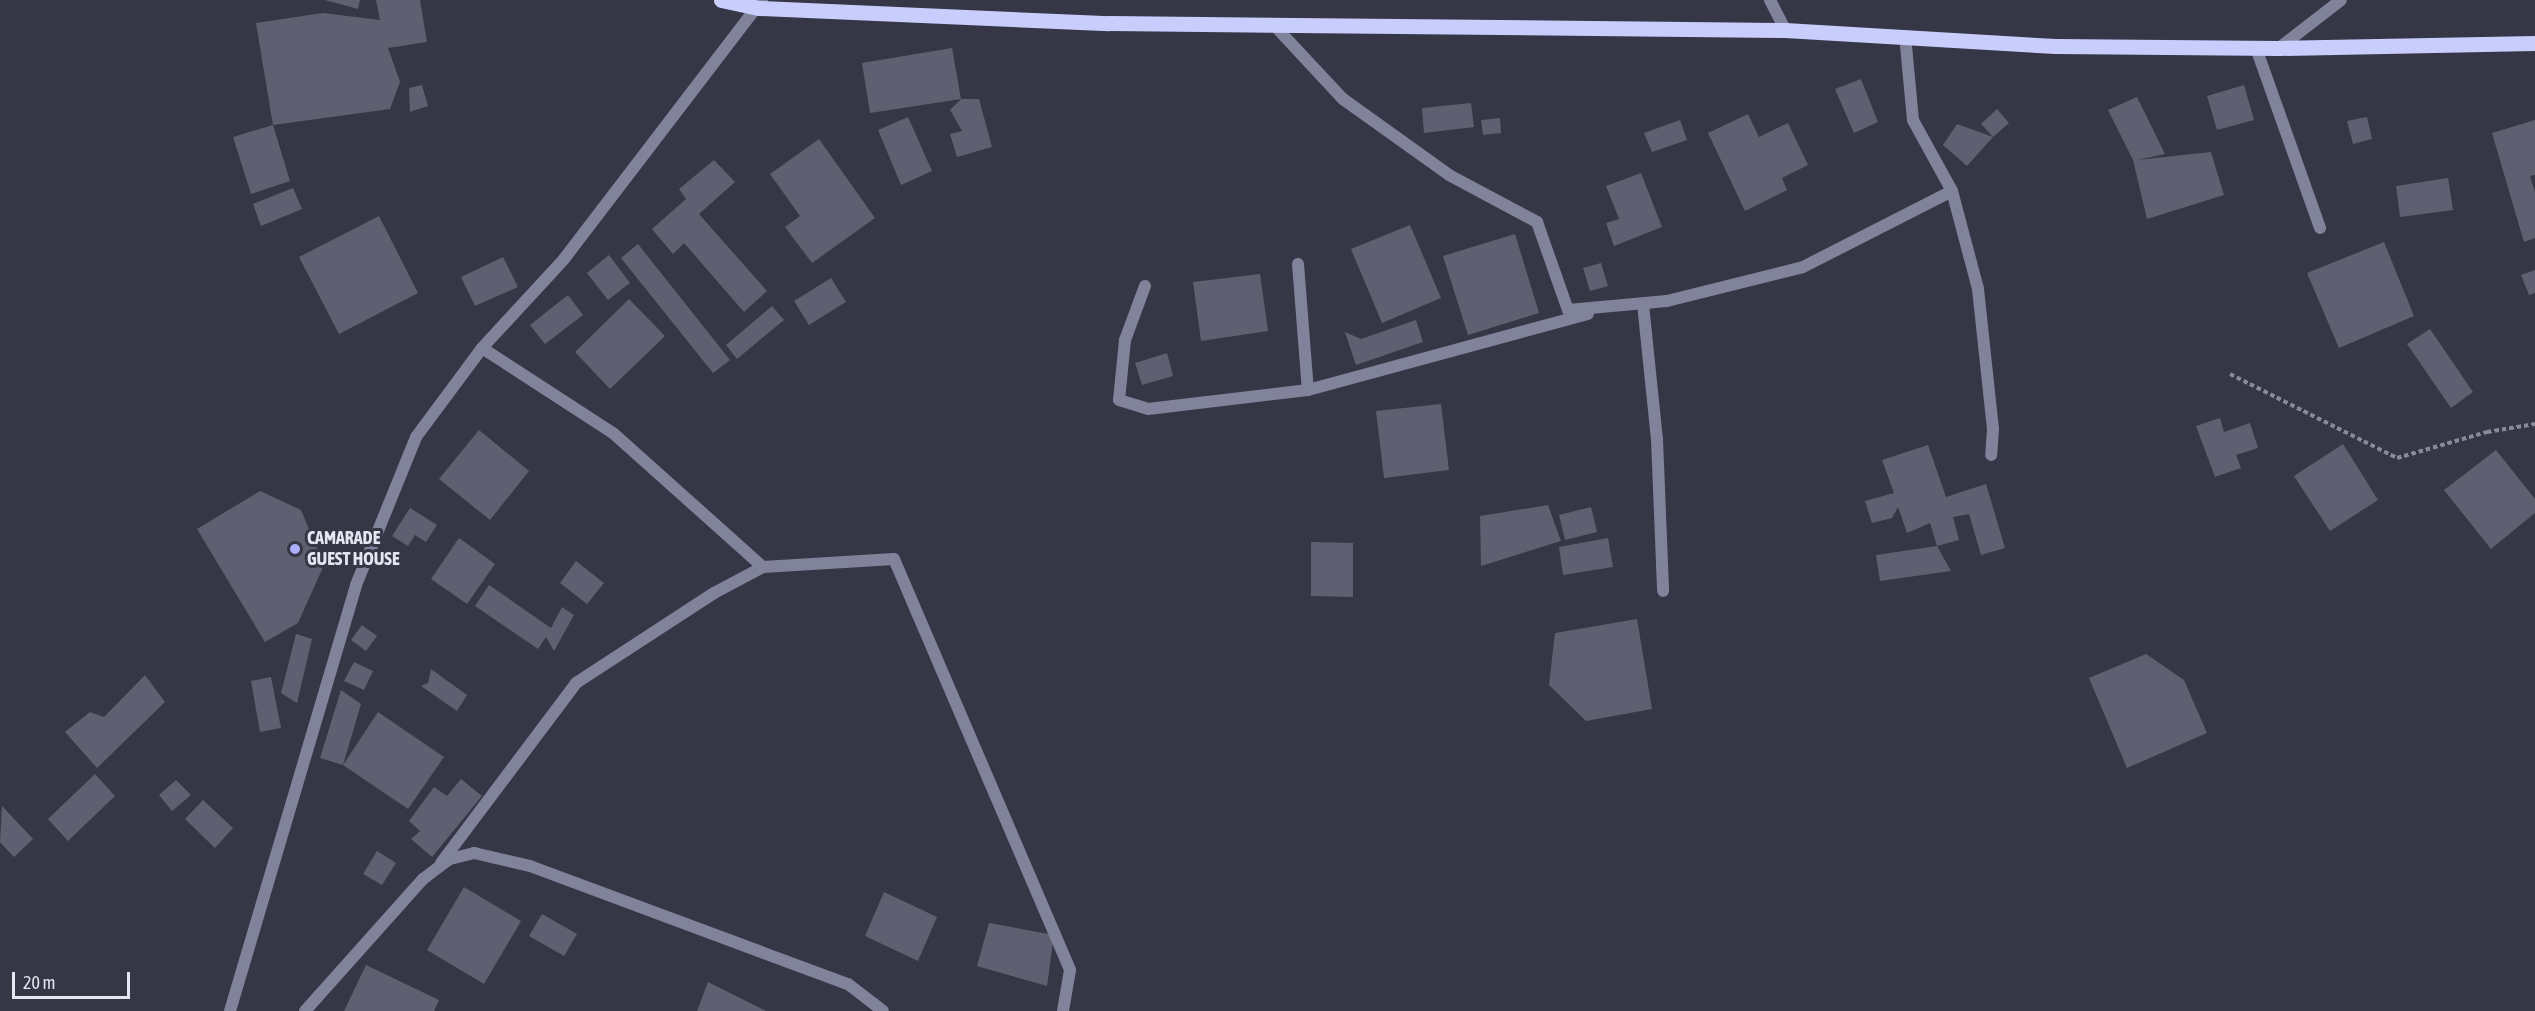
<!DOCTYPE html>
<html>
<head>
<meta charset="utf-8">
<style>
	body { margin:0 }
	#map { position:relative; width:2535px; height:1011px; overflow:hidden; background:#353646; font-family:"Asap Condensed",sans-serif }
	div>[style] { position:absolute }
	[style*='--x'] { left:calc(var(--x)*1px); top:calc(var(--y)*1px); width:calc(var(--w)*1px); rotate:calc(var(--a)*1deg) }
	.building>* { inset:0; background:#5e6071 }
	.path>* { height:4px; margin-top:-2px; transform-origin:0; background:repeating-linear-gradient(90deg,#898a97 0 4.5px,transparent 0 7.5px) }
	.street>* { height:12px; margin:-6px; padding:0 6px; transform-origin:6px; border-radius:6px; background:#80839a }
	.primary>* { height:15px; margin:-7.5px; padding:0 7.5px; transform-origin:7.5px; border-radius:7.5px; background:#c8cdfc }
	.dots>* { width:16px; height:16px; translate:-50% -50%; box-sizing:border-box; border:3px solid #353646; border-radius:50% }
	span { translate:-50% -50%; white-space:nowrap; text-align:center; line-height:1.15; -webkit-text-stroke:6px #353646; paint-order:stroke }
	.poi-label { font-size:18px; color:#e4e6f0; font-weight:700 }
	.left { translate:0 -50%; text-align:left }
	.scale { position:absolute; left:12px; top:972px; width:118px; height:27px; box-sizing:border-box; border:3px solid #e4e6f0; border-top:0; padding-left:8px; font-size:18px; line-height:21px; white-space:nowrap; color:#e4e6f0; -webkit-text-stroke:4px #353646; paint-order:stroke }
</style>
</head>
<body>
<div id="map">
	<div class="building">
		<div style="clip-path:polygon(325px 0,360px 0,358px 9px)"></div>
		<div style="clip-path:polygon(376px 0,420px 0,427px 42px,388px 48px,400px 82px,390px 109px,273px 125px,256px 23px,323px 13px,380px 20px)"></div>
		<div style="clip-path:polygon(952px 48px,961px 99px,979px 99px,992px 147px,957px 157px,950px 134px,962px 131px,950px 110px,961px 99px,870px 113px,862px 63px)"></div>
		<div style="clip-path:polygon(1861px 79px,1878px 122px,1854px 133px,1835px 89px)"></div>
		<div style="clip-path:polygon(422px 85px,428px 106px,410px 112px,409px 88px)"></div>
		<div style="clip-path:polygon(2244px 85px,2254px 120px,2217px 130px,2207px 96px)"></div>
		<div style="clip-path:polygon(2137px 97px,2165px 154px,2137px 160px,2211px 152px,2224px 195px,2147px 219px,2133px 160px,2108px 110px)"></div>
		<div style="clip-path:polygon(1471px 103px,1474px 127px,1424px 133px,1422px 108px)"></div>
		<div style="clip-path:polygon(1997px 109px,2009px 123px,1993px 137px,1981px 124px)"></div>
		<div style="clip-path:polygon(1748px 114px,1759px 137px,1788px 123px,1808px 165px,1782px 178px,1787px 190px,1745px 211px,1708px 133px)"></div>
		<div style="clip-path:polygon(908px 117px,932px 171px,901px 185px,878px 130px)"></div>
		<div style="clip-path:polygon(2367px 117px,2372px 139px,2353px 144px,2347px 121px)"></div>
		<div style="clip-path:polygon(1500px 118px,1501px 133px,1483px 135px,1481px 120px)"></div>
		<div style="clip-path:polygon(1680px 120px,1687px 140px,1652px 152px,1644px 133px)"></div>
		<div style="clip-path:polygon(2535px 120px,2535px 175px,2530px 176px,2535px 192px,2535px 238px,2524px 242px,2492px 133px)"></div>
		<div style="clip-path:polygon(1957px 124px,1993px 137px,1967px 166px,1943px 145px)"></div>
		<div style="clip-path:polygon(273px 125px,290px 181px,251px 194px,233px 137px)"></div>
		<div style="clip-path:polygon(819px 139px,875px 218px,812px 263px,785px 227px,800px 216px,770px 174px)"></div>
		<div style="clip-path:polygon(714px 160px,735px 182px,699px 214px,767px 291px,744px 312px,684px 243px,673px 254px,652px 229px,686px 199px,679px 189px)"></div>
		<div style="clip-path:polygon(1641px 173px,1662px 227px,1614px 246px,1606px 223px,1619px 219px,1606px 186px)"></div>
		<div style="clip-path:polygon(2448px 178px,2453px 210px,2400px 217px,2396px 186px)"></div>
		<div style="clip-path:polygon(293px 188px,302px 209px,261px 226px,253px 204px)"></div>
		<div style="clip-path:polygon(379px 216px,418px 293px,339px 334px,299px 257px)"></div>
		<div style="clip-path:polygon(1410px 225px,1441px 298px,1382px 323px,1351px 249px)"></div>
		<div style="clip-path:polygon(1515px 234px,1539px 313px,1468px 335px,1443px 256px)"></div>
		<div style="clip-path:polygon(2384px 242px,2414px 316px,2339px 348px,2307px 273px)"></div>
		<div style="clip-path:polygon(638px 244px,730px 360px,713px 373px,621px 258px)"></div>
		<div style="clip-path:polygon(609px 255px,630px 283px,608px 300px,587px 273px)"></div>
		<div style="clip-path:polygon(503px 257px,518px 287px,475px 306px,461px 277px)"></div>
		<div style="clip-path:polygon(1601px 263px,1608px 286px,1590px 291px,1583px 268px)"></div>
		<div style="clip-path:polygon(2535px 270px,2535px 293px,2529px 295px,2521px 275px)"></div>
		<div style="clip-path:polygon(1260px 274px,1268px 331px,1201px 341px,1193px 282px)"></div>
		<div style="clip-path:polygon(831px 278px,846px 302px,809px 325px,794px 301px)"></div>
		<div style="clip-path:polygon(568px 295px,583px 315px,545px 344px,530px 325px)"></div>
		<div style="clip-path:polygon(629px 299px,665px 336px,610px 389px,575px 352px)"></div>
		<div style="clip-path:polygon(772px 306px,784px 320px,737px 359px,726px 345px)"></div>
		<div style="clip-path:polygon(1416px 320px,1423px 342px,1356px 365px,1345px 332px,1361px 339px)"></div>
		<div style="clip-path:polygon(2430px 329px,2473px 392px,2451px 408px,2407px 344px)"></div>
		<div style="clip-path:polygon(1167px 353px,1173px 376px,1142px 385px,1135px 363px)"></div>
		<div style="clip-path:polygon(1441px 404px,1449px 470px,1384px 478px,1376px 411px)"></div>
		<div style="clip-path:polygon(2220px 418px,2224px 432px,2250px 423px,2258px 448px,2236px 455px,2241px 468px,2215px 477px,2196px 426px)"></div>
		<div style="clip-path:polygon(479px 430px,529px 471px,490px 520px,439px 479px)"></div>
		<div style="clip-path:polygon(2343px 444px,2378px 500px,2330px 531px,2294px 476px)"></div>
		<div style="clip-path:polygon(1928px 445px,1946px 497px,1986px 484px,2005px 548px,1981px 555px,1969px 514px,1953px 517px,1959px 540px,1937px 546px,1930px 523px,1907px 533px,1898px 507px,1892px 518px,1872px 523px,1865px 501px,1894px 493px,1882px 460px)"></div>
		<div style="clip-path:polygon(2496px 450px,2535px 499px,2535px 513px,2491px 549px,2444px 490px)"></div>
		<div style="clip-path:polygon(260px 491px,301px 510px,324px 565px,298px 623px,265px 642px,197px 529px)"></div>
		<div style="clip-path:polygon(1548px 505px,1561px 541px,1481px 566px,1480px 516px)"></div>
		<div style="clip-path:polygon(1591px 507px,1597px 532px,1565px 540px,1559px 515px)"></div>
		<div style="clip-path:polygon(410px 508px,437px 525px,426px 542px,415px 535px,408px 546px,392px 536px)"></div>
		<div style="clip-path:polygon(459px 538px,495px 564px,467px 604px,431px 579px)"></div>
		<div style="clip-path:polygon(1608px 538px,1613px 567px,1563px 575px,1559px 547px)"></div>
		<div style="clip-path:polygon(1311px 542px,1353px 543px,1353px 597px,1311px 596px)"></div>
		<div style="clip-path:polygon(1937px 546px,1951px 571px,1880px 581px,1876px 555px)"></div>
		<div style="clip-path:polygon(576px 561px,604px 583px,587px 604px,560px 583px)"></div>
		<div style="clip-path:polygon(489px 585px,551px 628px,562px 607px,574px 615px,554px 651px,546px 637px,538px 649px,475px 606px)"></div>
		<div style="clip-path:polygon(1637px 619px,1652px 709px,1586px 721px,1549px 685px,1555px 633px)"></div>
		<div style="clip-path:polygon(362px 625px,377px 636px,366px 651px,351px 640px)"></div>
		<div style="clip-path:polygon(296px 634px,312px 639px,297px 703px,281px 693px)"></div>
		<div style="clip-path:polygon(2146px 654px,2184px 680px,2207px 733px,2127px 768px,2089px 678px)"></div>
		<div style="clip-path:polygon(354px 662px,373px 671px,364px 690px,344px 681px)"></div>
		<div style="clip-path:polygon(431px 669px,467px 695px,457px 711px,421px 686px,428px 683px)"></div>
		<div style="clip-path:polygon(145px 675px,165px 702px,97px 768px,65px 732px,90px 712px,104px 717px)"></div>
		<div style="clip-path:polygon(271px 677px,281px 728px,260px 732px,251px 681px)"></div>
		<div style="clip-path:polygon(341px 690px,361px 704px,343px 765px,320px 758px)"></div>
		<div style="clip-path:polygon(378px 712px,444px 757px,408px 809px,343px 765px)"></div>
		<div style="clip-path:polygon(95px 774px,115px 796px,68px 841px,48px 819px)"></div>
		<div style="clip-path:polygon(461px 779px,482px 796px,432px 857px,411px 839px,420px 831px,409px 821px,434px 787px,447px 796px)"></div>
		<div style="clip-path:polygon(176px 780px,191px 795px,172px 811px,159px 795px)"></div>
		<div style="clip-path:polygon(203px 800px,233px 828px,215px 848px,185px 819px)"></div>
		<div style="clip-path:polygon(2px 806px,33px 839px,14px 857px,0 842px)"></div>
		<div style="clip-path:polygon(377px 851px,396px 863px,382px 885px,363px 874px)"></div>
		<div style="clip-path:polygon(464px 887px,521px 921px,484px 984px,427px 950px)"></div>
		<div style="clip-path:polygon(884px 892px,937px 917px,918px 961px,865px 936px)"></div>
		<div style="clip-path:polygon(542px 914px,577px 934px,564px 956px,529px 936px)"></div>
		<div style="clip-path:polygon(989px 923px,1054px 935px,1047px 986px,977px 966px)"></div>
		<div style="clip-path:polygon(366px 965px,439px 1000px,434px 1011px,344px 1011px)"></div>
		<div style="clip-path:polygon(708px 982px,766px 1011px,697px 1011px)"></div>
	</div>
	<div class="path">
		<div style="--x:2230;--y:374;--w:187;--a:26.7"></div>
		<div style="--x:2397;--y:458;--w:94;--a:-16.1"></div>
		<div style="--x:2487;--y:432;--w:49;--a:-9.5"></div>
	</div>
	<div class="street">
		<div style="--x:1770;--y:0;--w:34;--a:63"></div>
		<div style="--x:1273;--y:24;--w:103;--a:47"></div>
		<div style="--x:1343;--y:99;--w:130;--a:35.6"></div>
		<div style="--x:1449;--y:175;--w:100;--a:28.1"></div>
		<div style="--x:1537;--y:222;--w:93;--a:70.6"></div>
		<div style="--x:1568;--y:310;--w:99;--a:-5.2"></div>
		<div style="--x:1667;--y:301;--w:140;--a:-14"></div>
		<div style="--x:1803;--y:267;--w:167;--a:-27"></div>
		<div style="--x:1952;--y:191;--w:81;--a:-118.8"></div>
		<div style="--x:1913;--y:120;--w:84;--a:-95.4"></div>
		<div style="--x:2256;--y:48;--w:191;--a:70.4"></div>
		<div style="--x:2279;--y:48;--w:78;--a:-37.7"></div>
		<div style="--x:1952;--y:191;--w:101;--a:75.1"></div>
		<div style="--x:1978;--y:289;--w:141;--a:83.9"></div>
		<div style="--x:1993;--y:429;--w:26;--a:94"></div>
		<div style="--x:1298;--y:264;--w:126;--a:85.5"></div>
		<div style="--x:1145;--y:286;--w:58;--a:110.3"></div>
		<div style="--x:1125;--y:340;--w:60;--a:95.7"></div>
		<div style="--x:1119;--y:400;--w:30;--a:17"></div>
		<div style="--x:1148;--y:409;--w:161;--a:-6.8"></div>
		<div style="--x:1308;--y:390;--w:290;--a:-15.2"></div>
		<div style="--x:1643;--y:304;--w:136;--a:84.1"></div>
		<div style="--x:1657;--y:439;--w:152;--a:87.7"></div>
		<div style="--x:482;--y:348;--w:156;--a:33"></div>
		<div style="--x:613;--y:433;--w:201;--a:41.8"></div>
		<div style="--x:763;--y:567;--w:131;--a:-3.5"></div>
		<div style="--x:894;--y:559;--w:447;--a:66.8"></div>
		<div style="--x:1070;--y:970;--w:42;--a:99.7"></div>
		<div style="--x:441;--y:863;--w:225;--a:-53.1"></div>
		<div style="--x:576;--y:683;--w:165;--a:-33.1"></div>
		<div style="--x:714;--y:593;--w:55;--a:-28"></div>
		<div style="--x:230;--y:1011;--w:444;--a:-73.5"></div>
		<div style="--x:356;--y:585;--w:160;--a:-67.9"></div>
		<div style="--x:416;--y:437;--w:111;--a:-53.4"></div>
		<div style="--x:482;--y:348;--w:121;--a:-47.3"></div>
		<div style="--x:564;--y:259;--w:326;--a:-52.6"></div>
		<div style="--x:305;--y:1011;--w:177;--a:-48.2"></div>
		<div style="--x:423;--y:879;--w:34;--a:-37"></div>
		<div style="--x:450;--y:859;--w:25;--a:-14"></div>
		<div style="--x:474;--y:853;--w:57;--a:13.1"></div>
		<div style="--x:530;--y:866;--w:339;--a:20.4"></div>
		<div style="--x:848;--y:984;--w:44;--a:37.6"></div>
	</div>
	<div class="primary">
		<div style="--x:721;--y:0;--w:39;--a:12"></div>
		<div style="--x:759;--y:8;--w:350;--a:2.5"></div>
		<div style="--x:1109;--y:23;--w:676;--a:0.59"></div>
		<div style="--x:1785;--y:30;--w:271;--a:3.4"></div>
		<div style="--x:2056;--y:46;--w:223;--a:0.5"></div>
		<div style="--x:2279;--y:48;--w:256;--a:-1.1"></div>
	</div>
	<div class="dots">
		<div style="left:295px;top:549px;background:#aab0fb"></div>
	</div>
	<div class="poi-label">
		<span class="left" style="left:307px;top:549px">CAMARADE<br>GUEST HOUSE</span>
	</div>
	<div class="scale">20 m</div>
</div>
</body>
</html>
